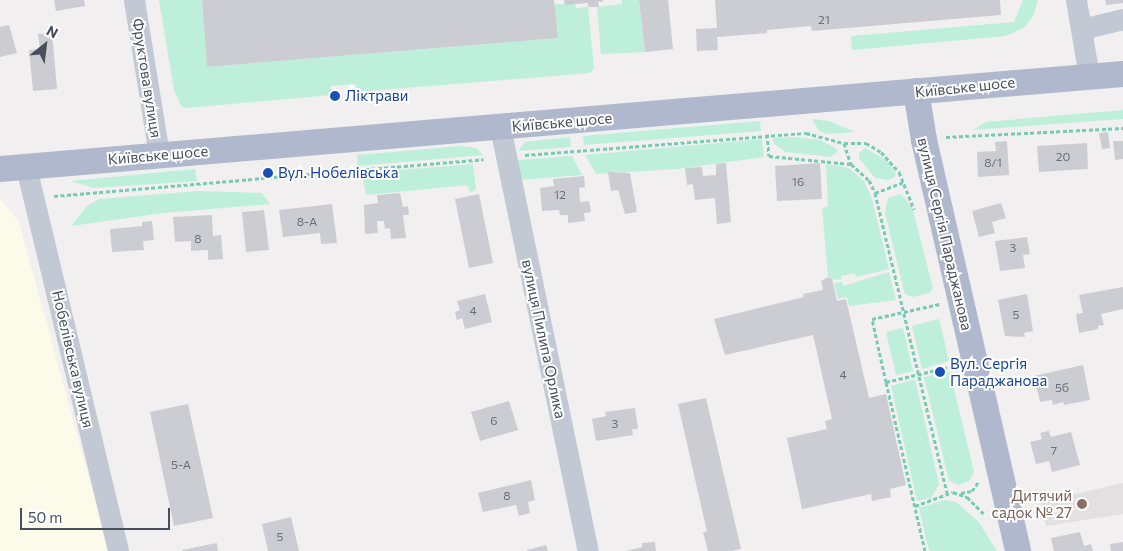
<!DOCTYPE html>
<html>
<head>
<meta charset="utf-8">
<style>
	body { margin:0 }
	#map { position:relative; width:1123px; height:551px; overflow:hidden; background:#f1efef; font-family:Commissioner,sans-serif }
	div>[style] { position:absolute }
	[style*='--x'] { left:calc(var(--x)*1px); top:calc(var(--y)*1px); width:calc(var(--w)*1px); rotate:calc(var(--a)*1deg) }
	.commercial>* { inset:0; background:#fcfae8 }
	.education>* { inset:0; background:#e2e0e1 }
	.green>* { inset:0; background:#beefdb }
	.building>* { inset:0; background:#cccdd3 }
	.path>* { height:3px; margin-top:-1.5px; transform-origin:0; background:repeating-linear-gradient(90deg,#76ccb3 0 4px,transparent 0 6.5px) }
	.minor>* { height:21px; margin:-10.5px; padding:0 10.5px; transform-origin:10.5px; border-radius:10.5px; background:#c2c8d4 }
	.major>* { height:26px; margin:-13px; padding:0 13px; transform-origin:13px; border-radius:13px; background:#afb8cd }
	.dots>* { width:14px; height:14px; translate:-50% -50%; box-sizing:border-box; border:2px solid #fff; border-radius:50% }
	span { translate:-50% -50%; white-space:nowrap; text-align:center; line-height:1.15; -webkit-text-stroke:4px #fff; paint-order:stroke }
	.number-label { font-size:12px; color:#686e7a }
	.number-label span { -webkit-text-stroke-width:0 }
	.street-label { font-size:15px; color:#474e5c }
	.transit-label { font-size:15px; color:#164399 }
	.left { translate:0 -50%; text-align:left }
	.education-label { font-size:15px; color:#785e54 }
	.right { translate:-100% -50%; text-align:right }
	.north { position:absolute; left:20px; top:20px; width:50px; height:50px; -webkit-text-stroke:4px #fff; paint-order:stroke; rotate:29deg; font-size:14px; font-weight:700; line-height:20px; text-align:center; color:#474e5c }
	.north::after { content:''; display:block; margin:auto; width:18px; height:22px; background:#474e5c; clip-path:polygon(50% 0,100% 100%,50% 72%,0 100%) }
	.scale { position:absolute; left:20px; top:508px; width:150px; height:22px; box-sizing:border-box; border:2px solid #474e5c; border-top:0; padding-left:6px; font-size:15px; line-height:18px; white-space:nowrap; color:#474e5c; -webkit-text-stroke:4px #fff; paint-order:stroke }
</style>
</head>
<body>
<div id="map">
	<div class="commercial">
		<div style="clip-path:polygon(0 198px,19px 222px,109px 551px,0 551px)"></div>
	</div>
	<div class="education">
		<div style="clip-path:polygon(1123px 483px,1123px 514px,1046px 526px,1040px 502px)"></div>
	</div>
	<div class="green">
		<div style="clip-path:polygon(159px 0,202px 0,207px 67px,557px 38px,554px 4px,575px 4px,576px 8px,588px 7px,594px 68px,590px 73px,356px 92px,356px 84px,331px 86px,332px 95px,186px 108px,181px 106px,174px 90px)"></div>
		<div style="clip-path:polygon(622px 0,639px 0,645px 52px,601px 54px,597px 7px,622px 4px)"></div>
		<div style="clip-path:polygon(1023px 0,1038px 0,1033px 16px,1025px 27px,1006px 36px,852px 50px,851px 36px,1014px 22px)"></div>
		<div style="clip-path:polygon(1123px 110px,1123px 119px,973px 130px,986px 122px)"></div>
		<div style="clip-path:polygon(812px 119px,829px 121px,855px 132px,828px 134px,819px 131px)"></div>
		<div style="clip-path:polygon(760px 121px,761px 131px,584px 145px,583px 136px)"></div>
		<div style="clip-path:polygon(570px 137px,571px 147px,518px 151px,525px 142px)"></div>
		<div style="clip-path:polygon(795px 137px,820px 140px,837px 149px,837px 152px,831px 157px,786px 152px,773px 143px,773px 138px)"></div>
		<div style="clip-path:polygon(762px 139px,764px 157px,677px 169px,596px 174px,585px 155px)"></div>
		<div style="clip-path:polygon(461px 146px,476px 148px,483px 155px,358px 166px,357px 155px)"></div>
		<div style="clip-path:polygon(865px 148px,889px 162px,896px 174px,894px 177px,888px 180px,875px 178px,859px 158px,859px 153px)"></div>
		<div style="clip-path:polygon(572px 156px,582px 175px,520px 180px,517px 160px)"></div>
		<div style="clip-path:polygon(473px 164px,476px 189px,471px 193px,467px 185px,366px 195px,362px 173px)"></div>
		<div style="clip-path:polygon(826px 164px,849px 168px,864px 181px,872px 199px,889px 269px,856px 277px,855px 273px,842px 276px,841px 279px,833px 280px,828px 276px,822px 208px,828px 207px)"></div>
		<div style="clip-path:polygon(195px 169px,197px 181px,94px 188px,71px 181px)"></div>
		<div style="clip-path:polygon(198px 191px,262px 193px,270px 204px,163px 213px,71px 226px,87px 206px,99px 199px)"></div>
		<div style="clip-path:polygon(901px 194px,912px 207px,933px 288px,929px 293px,912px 297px,905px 294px,903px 287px,885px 213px,888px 198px)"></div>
		<div style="clip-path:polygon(889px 272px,896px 300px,849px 306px,847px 297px,838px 299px,834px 283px,842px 282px,843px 286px)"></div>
		<div style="clip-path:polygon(939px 319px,949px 361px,922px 369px,912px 326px)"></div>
		<div style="clip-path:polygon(903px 328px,913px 371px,896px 375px,886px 332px)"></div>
		<div style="clip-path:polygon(950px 372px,974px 472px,970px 480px,959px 485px,949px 481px,924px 377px)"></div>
		<div style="clip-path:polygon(915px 379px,939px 484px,931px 498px,917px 501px,891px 386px)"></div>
		<div style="clip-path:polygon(945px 500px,956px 502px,978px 521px,997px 551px,929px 551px,919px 508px)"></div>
	</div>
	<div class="building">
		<div style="clip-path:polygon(54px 0,84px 0,85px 6px,56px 11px)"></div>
		<div style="clip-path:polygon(202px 0,554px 0,558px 38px,207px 67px)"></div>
		<div style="clip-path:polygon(564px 0,603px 0,603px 2px,598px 2px,599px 7px,588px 7px,588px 3px,565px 5px)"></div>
		<div style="clip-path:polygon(639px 0,668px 0,673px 49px,645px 52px)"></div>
		<div style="clip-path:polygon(715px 0,1000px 0,1001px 15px,812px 31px,811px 26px,767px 30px,767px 33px,717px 37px,718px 50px,697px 51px,696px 29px,717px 28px)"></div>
		<div style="clip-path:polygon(1105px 0,1123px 0,1123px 3px,1106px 5px)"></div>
		<div style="clip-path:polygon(9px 25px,17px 53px,0 57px,0 27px)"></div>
		<div style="clip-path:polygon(52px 33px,57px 89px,33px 91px,29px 50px,40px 49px,38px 34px)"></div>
		<div style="clip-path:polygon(1108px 132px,1110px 148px,1102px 149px,1099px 133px)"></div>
		<div style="clip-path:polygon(1007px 141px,1009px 175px,978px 177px,977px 152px,996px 151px,995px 142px)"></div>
		<div style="clip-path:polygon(1113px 141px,1123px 141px,1123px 159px,1115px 160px)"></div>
		<div style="clip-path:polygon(1087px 143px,1088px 169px,1039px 172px,1037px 146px)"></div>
		<div style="clip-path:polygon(726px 163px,731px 222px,717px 224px,715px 198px,695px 200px,693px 184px,687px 185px,685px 168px,702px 167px,703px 176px,716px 175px,716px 164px)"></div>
		<div style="clip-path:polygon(820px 163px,822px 199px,777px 201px,775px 166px)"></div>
		<div style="clip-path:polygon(608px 172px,630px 173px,637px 212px,625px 214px,618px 190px,611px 191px)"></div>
		<div style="clip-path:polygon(584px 176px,585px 187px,579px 188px,580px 202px,589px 201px,591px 212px,584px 213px,585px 221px,568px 223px,568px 215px,560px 215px,559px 210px,542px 211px,540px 188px,554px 186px,553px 179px)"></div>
		<div style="clip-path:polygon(400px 193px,403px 207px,408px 206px,409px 215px,403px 215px,406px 238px,391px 239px,390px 228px,385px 229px,384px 221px,377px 221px,378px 233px,365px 234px,364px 205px,378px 203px,377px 195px)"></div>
		<div style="clip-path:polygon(479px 194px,493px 263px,469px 268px,455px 199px)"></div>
		<div style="clip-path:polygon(1001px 203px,1006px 218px,992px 222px,995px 233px,979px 237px,972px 211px)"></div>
		<div style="clip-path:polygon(332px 204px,337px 243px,321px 244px,320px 233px,283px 237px,279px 210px)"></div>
		<div style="clip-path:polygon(264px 210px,269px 250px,246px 252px,242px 212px)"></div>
		<div style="clip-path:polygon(212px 215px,213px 236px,221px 235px,223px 259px,208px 260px,208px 250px,191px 251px,191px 241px,175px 242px,173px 217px)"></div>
		<div style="clip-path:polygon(152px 221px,154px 240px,143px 241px,144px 250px,112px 252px,110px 229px,142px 226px,142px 222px)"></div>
		<div style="clip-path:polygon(1027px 237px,1030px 254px,1023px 255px,1025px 268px,1000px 271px,995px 241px)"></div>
		<div style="clip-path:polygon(828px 277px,832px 279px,837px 301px,846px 299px,869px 398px,886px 394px,906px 485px,890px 489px,891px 497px,872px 501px,871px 494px,802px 509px,787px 438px,827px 429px,825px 421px,832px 419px,813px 335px,725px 355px,714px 319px,804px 297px,803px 294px,823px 290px,821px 281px)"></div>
		<div style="clip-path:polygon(1123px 287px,1123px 309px,1101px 314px,1104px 325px,1098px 326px,1098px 329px,1079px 333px,1076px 314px,1083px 313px,1079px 295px)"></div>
		<div style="clip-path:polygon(485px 294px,492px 322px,465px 329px,462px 318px,457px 320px,455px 312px,460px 310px,457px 301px)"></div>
		<div style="clip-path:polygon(1027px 294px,1033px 331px,1024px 333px,1025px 337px,1005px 336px,998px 300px)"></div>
		<div style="clip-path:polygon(1083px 365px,1090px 400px,1064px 405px,1063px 402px,1053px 405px,1052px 400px,1040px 402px,1034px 376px)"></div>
		<div style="clip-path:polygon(706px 398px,741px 549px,731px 551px,708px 551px,703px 532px,707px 532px,678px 404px)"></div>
		<div style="clip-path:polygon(509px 401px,518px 430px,480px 441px,471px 412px)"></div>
		<div style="clip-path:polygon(188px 404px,213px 518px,174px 526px,150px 412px)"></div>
		<div style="clip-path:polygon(635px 408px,638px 429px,632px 429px,633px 435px,596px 441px,592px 419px,606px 416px,605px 412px)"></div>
		<div style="clip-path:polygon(1049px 431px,1051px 437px,1071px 432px,1080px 465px,1052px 472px,1049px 461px,1036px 464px,1030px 442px,1042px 439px,1040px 433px)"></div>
		<div style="clip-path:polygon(531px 480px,535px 500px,528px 502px,530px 513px,519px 516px,516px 505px,483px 512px,478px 493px)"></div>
		<div style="clip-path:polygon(291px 517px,299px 551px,268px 551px,262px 524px)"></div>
		<div style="clip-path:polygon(1080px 532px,1084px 546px,1091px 544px,1093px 551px,1054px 551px,1051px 538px)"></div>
		<div style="clip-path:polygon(655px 542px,656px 551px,626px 551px,642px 547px,642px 543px)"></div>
		<div style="clip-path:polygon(1123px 542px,1123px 551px,1111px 551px,1110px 544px)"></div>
		<div style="clip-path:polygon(217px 543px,218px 551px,182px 551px,182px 550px)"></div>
		<div style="clip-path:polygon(546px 545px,548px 551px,527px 551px,527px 550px)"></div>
	</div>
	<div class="path">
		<div style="--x:767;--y:134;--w:22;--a:85"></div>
		<div style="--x:769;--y:156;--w:82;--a:5.6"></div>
		<div style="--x:946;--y:137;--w:177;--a:-2.9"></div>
		<div style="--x:844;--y:143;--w:22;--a:72"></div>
		<div style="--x:851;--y:164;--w:24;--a:42"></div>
		<div style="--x:869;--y:180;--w:14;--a:65"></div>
		<div style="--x:875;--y:193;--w:308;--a:76.5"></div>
		<div style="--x:525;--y:155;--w:282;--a:-4.5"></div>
		<div style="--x:806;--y:133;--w:39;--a:15"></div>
		<div style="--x:844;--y:143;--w:22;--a:0"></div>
		<div style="--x:866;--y:143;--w:17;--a:31"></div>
		<div style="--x:881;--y:152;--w:27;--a:48"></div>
		<div style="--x:899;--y:172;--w:40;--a:68"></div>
		<div style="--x:875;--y:193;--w:31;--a:-21"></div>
		<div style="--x:54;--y:196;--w:431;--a:-4.9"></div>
		<div style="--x:886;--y:382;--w:65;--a:-102.5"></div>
		<div style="--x:872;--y:319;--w:69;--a:-12.6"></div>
		<div style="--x:961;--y:493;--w:11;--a:-10"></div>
		<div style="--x:972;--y:491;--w:12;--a:-55"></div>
		<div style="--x:915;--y:506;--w:40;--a:-20.2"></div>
		<div style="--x:953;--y:492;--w:15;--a:20"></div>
		<div style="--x:967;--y:497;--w:25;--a:45"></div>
		<div style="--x:925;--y:551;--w:173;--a:-103"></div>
		<div style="--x:886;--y:382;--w:69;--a:-13.4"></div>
	</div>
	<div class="minor">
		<div style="--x:134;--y:0;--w:157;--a:80.8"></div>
		<div style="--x:1076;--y:0;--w:77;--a:80.3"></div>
		<div style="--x:1082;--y:29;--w:42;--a:-13.7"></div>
		<div style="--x:500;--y:127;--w:433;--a:78.3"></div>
		<div style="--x:26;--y:167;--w:395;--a:76.5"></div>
	</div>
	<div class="major">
		<div style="--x:916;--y:91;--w:50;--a:80.7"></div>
		<div style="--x:924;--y:140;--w:422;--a:77.1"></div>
		<div style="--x:0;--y:169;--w:1127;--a:-4.84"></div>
	</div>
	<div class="dots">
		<div style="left:335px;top:96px;background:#1a4fb4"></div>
		<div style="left:268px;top:173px;background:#1a4fb4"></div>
		<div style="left:940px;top:372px;background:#1a4fb4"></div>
		<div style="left:1082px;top:504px;background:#8d6e63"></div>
	</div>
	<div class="number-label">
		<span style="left:824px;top:20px">21</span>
		<span style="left:1063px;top:157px">20</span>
		<span style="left:993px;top:163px">8/1</span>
		<span style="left:798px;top:182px">16</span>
		<span style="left:560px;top:195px">12</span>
		<span style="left:307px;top:222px">8-А</span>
		<span style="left:198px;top:239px">8</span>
		<span style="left:1013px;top:248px">3</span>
		<span style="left:473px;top:311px">4</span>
		<span style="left:1016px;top:315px">5</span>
		<span style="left:843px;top:375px">4</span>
		<span style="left:1062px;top:388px">5б</span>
		<span style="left:494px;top:421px">6</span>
		<span style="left:615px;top:424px">3</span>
		<span style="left:1054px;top:451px">7</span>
		<span style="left:181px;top:465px">5-А</span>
		<span style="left:507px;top:496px">8</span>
		<span style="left:280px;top:537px">5</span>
	</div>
	<div class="street-label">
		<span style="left:147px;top:78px;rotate:81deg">Фруктова вулиця</span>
		<span style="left:965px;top:87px;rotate:-6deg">Київське шосе</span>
		<span style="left:562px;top:122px;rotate:-5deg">Київське шосе</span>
		<span style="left:158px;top:155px;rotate:-5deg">Київське шосе</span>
		<span style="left:945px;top:234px;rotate:77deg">вулиця Сергія Параджанова</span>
		<span style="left:544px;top:339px;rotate:78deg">вулиця Пилипа Орлика</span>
		<span style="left:73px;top:359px;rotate:77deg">Нобелівська вулиця</span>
	</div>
	<div class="transit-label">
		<span class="left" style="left:345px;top:96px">Ліктрави</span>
		<span class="left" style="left:278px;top:173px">Вул. Нобелівська</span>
		<span class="left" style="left:950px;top:372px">Вул. Сергія<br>Параджанова</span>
	</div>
	<div class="education-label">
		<span class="right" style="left:1072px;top:504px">Дитячий<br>садок № 27</span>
	</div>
	<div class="north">N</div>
	<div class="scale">50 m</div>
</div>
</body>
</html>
